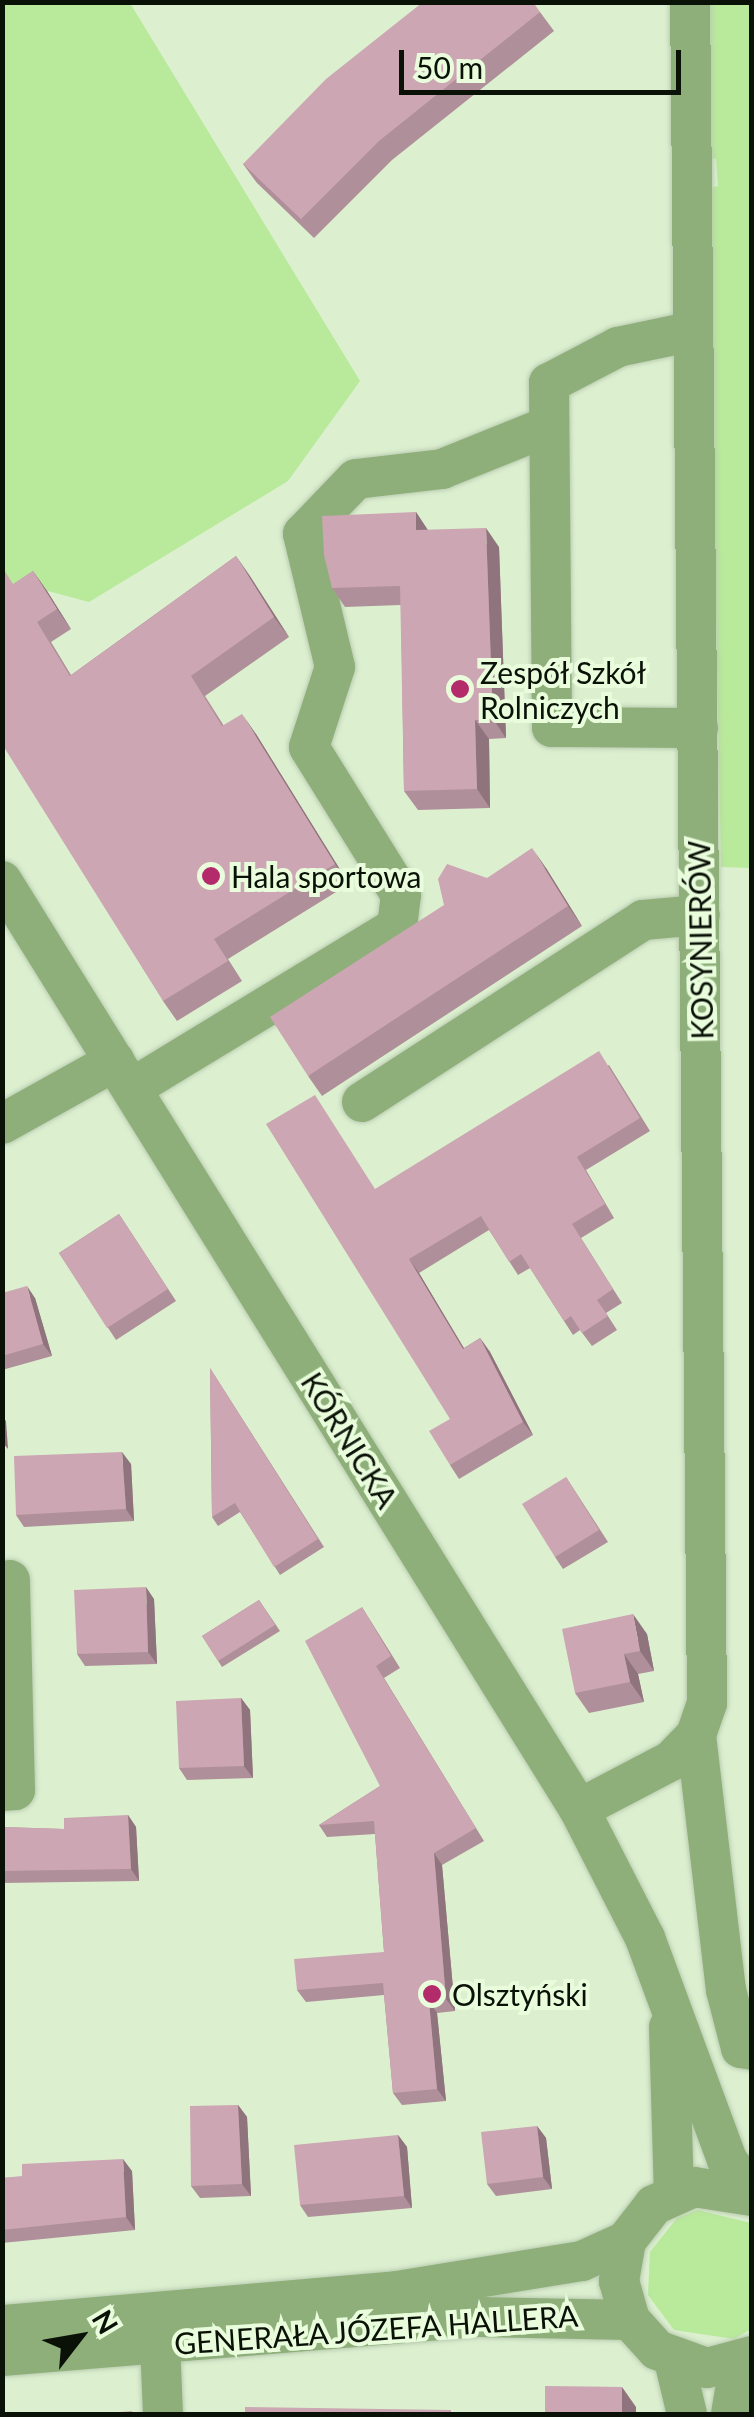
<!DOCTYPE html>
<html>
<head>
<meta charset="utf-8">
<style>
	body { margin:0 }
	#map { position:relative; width:754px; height:2417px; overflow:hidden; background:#dcf0d0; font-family:Lato,sans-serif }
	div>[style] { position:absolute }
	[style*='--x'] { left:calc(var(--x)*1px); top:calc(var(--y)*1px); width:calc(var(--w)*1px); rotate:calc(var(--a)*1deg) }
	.green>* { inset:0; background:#b9e99b }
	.roads { filter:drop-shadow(0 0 2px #baccb0) drop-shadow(0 0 2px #baccb0) }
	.minor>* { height:40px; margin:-20px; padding:0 20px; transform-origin:20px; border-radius:20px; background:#8eaf7a }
	.wall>* { inset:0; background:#af8f99 }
	.shaded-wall>* { inset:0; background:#8f747d }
	.building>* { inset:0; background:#cca6b2 }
	.dots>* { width:28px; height:28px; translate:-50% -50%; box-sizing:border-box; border:5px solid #e9fddd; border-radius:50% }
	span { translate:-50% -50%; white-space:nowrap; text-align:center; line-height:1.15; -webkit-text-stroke:8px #e9fddd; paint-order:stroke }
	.poi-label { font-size:30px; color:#0a1107 }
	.left { translate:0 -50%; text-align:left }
	.street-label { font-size:30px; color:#0a1107 }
	.frame { position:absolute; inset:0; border:5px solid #0a1107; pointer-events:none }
	.north { position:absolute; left:30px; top:2287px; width:100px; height:100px; -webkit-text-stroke:8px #e9fddd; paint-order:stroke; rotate:59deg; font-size:28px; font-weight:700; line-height:40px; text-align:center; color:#0a1107 }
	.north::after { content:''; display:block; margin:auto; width:35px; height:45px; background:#0a1107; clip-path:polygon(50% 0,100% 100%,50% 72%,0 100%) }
	.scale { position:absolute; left:399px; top:50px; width:282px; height:45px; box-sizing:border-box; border:5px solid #0a1107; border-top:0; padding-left:12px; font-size:30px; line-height:35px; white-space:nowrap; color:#0a1107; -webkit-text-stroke:8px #e9fddd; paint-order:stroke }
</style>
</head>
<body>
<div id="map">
	<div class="green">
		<div style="clip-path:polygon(2px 3px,130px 3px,360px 381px,288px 481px,89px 602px,48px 591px,27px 604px,3px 600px)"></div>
		<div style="clip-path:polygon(705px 3px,751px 3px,751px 868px,721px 867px,708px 188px,718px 186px,716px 159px,708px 158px)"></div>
		<div style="clip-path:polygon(698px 2210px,751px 2223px,751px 2329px,734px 2339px,674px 2330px,648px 2295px,650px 2252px,677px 2218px)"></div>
	</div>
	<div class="roads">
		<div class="minor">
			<div style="--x:689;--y:332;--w:73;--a:168.1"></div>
			<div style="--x:618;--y:347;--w:78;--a:152.4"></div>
			<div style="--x:549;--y:383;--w:344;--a:89.5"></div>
			<div style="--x:552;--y:727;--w:146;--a:0.4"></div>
			<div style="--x:2;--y:881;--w:1093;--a:58.13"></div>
			<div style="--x:579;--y:1809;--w:145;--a:62.9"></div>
			<div style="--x:645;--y:1938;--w:237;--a:69.7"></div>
			<div style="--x:727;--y:2160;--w:42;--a:53.7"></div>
			<div style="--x:132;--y:1088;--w:310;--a:-31.3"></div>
			<div style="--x:397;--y:927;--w:32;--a:-83"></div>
			<div style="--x:401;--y:895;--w:174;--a:-121.9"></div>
			<div style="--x:309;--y:747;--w:84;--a:-72"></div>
			<div style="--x:335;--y:667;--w:137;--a:-103.5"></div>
			<div style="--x:303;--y:534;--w:76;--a:-46.1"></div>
			<div style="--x:356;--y:479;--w:87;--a:-6.6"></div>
			<div style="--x:442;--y:469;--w:115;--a:-21.9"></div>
			<div style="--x:362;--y:1102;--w:335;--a:-32.9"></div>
			<div style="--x:643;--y:920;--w:57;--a:-5"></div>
			<div style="--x:2;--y:1124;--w:129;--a:-29.1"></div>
			<div style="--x:696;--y:1735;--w:257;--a:83.3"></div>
			<div style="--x:726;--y:1990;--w:60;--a:75.5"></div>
			<div style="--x:741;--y:2048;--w:11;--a:10"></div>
			<div style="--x:2;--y:1791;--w:13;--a:-4"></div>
			<div style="--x:15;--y:1790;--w:210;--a:-91.4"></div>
			<div style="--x:579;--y:1809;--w:104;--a:-27.6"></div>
			<div style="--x:671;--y:1761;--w:36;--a:-46"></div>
			<div style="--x:696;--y:1735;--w:34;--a:-71"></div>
			<div style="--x:707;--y:1703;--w:1701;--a:-90.57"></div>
			<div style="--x:669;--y:2027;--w:166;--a:88.3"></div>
			<div style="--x:752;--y:2196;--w:59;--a:-171.2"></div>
			<div style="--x:694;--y:2187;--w:44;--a:155.8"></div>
			<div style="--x:654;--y:2205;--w:46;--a:127.9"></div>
			<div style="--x:626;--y:2241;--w:41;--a:99.9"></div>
			<div style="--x:619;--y:2281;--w:41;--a:74.2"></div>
			<div style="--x:630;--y:2320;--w:40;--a:48"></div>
			<div style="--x:657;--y:2350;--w:53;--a:19.8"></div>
			<div style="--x:707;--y:2368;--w:47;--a:-14.9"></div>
			<div style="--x:2;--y:2325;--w:396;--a:-4.9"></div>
			<div style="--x:397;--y:2291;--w:187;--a:-9.2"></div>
			<div style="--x:582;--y:2261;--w:48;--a:-24.4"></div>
			<div style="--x:160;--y:2343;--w:71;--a:87.6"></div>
			<div style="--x:2;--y:2356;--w:479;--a:-4.7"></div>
			<div style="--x:479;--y:2317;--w:151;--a:1.1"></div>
			<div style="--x:674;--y:2360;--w:56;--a:76.5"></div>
			<div style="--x:731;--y:2414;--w:53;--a:-80.2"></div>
		</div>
	</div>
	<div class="wall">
		<div style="clip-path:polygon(540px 12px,554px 31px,392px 160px,314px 238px,257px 183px,243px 164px)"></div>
		<div style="clip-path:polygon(416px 512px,428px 530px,499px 547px,506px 738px,489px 739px,490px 808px,418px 810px,404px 791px,401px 605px,345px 607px,332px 588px)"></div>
		<div style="clip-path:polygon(236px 556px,289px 637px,205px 696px,224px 726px,256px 734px,349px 884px,228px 959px,242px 981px,177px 1021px,163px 1001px,14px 584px,33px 571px,47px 591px,71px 629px,51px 642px,71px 675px)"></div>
		<div style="clip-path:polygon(546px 868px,582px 926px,322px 1096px,308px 1076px,487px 878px)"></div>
		<div style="clip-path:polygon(609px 1065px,650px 1131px,586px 1170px,614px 1218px,581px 1238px,622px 1303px,606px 1313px,617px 1330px,592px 1346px,580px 1330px,573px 1335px,530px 1268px,518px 1275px,489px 1230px,419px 1273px,464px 1348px,480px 1338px,490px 1352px,533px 1435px,459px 1479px,450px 1465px,450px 1419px,376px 1189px)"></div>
		<div style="clip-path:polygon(119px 1214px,176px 1301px,116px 1340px,59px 1253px)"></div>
		<div style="clip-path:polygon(2px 1293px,35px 1298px,52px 1356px,2px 1370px)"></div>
		<div style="clip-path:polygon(210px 1368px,324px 1547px,280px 1575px,240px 1512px,218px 1526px,212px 1517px)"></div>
		<div style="clip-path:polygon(131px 1464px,134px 1521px,24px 1527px,16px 1515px)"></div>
		<div style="clip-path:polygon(566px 1477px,608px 1542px,563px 1569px,555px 1557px)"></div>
		<div style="clip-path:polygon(154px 1599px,157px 1664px,85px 1666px,77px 1654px)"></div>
		<div style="clip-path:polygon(259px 1600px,280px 1631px,222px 1667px,202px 1636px)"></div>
		<div style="clip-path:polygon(362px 1607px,400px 1668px,384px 1678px,484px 1841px,442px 1865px,455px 2011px,437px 2013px,446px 2101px,402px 2105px,393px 2093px,384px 1995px,306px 2002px,297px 1990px,384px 1952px,375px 1834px,327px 1837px,319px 1825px,380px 1786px)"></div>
		<div style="clip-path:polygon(647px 1634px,654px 1671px,638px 1674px,644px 1702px,589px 1713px,575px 1693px)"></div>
		<div style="clip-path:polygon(241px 1698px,250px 1710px,253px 1778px,187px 1780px,179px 1768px)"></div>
		<div style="clip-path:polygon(128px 1815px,136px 1827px,139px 1881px,2px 1883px,2px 1827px,64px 1829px)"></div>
		<div style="clip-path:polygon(238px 2105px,247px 2117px,251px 2196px,200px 2198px,191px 2186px)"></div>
		<div style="clip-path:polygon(537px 2126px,546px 2138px,552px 2189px,496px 2196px,487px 2184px)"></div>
		<div style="clip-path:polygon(398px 2135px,407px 2147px,412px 2208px,308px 2217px,300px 2205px)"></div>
		<div style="clip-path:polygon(132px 2171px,135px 2230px,2px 2243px,2px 2178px)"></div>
	</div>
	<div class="shaded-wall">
		<div style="clip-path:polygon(416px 512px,429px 532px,416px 530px)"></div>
		<div style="clip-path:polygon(486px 528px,499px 547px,506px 738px,493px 719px)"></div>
		<div style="clip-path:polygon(236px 556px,250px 576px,289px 637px,274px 617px)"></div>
		<div style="clip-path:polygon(33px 571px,47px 591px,71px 629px,57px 609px)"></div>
		<div style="clip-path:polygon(242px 714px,256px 734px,349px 884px,335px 864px)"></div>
		<div style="clip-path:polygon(475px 720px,489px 739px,490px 808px,477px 789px)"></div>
		<div style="clip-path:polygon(532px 848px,546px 868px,582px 926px,568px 906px)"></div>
		<div style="clip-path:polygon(409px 1259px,419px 1273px,472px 1362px,463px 1349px)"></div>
		<div style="clip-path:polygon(27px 1286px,35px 1298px,52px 1356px,43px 1344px)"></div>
		<div style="clip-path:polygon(480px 1338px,490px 1352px,533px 1435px,523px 1422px)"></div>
		<div style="clip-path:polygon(2px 1416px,6px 1421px,8px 1449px,3px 1443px)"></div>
		<div style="clip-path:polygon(122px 1452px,131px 1464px,134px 1521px,126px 1509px)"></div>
		<div style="clip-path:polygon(146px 1587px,154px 1599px,157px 1664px,148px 1652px)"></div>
		<div style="clip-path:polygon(633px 1614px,647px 1634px,654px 1671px,640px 1651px)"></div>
		<div style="clip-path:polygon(624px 1654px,638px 1674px,644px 1702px,630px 1682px)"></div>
		<div style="clip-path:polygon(241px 1698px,250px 1710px,253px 1778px,244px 1766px)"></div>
		<div style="clip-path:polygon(128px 1815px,136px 1827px,139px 1881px,131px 1869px)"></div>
		<div style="clip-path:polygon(434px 1853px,442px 1865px,455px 2011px,446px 1999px)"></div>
		<div style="clip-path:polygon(429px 2001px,437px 2013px,446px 2101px,437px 2089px)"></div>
		<div style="clip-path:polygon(238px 2105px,247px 2117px,251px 2196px,242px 2184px)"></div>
		<div style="clip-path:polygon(537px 2126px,546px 2138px,552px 2189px,543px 2177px)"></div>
		<div style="clip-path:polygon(398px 2135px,407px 2147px,412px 2208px,404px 2196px)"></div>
		<div style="clip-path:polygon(123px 2159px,132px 2171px,135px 2230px,126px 2217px)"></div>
		<div style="clip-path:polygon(622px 2387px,636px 2407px,636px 2414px,622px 2414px)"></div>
	</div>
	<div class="building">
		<div style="clip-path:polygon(423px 2px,533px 2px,540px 12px,379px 141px,301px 219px,243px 164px,326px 79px)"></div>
		<div style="clip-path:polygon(416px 512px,416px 530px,486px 528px,493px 719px,475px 720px,477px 789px,404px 791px,400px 586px,332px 588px,324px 555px,322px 516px)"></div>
		<div style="clip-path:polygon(236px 556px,274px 617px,191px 676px,222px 726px,242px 714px,335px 864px,214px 939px,228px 961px,163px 1001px,2px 744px,2px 571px,4px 570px,13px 584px,33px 571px,57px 609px,37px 622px,70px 676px)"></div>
		<div style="clip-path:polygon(532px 848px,568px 906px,308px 1076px,270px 1017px,444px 905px,438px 879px,447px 864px,487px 878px)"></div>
		<div style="clip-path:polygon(599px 1051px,640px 1118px,577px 1157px,605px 1204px,572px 1224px,613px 1289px,597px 1300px,608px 1316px,582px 1333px,571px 1316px,564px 1321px,521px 1254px,509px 1262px,481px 1216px,409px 1259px,463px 1349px,480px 1338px,523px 1422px,450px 1465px,429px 1431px,450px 1419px,266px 1124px,315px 1095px,375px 1189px)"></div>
		<div style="clip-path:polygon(119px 1214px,168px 1289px,107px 1328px,59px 1253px)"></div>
		<div style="clip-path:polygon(27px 1286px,43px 1344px,2px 1356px,2px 1293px)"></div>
		<div style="clip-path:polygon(210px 1368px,318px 1539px,274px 1567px,235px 1503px,212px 1517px)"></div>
		<div style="clip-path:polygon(122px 1452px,126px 1509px,16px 1515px,14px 1456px)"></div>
		<div style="clip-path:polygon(566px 1477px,599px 1530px,555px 1557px,522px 1504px)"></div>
		<div style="clip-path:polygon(146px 1587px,148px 1652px,77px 1654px,74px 1590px)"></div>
		<div style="clip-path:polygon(259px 1600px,275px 1625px,218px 1661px,202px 1636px)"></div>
		<div style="clip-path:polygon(362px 1607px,391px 1656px,376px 1666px,476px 1828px,434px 1853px,446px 1999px,429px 2001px,437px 2089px,393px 2093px,383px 1983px,297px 1990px,294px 1959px,384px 1952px,374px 1821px,319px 1825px,380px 1786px,305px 1641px)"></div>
		<div style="clip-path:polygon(633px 1614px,640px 1651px,624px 1654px,630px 1682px,575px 1693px,562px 1629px)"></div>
		<div style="clip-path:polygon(241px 1698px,244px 1766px,179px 1768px,176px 1701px)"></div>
		<div style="clip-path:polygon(128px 1815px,131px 1869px,2px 1871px,2px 1827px,64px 1829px,64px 1818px)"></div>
		<div style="clip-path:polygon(238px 2105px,242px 2184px,191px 2186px,190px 2106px)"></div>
		<div style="clip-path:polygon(537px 2126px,543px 2177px,487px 2184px,481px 2132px)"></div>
		<div style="clip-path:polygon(398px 2135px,404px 2196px,300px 2205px,294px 2145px)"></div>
		<div style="clip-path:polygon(123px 2159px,126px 2217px,2px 2230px,2px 2178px,22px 2176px,22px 2164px)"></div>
		<div style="clip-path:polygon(545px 2386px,622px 2387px,622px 2414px,545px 2414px)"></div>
		<div style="clip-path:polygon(245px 2407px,451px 2410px,451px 2414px,245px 2414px)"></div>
		<div style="clip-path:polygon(132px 2411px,132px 2414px,97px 2414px)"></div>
	</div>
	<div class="dots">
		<div style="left:460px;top:689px;background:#b32b6b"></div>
		<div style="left:211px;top:876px;background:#b32b6b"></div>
		<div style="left:432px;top:1994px;background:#b32b6b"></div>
	</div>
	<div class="poi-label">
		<span class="left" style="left:480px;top:689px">Zespół Szkół<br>Rolniczych</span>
		<span class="left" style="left:231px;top:876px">Hala sportowa</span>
		<span class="left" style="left:452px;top:1994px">Olsztyński</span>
	</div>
	<div class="street-label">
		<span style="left:700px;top:940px;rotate:-91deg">KOSYNIERÓW</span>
		<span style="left:350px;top:1440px;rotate:58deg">KÓRNICKA</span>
		<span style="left:376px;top:2329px;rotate:-4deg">GENERAŁA JÓZEFA HALLERA</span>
	</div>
	<div class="frame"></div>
	<div class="north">N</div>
	<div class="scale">50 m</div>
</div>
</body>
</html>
